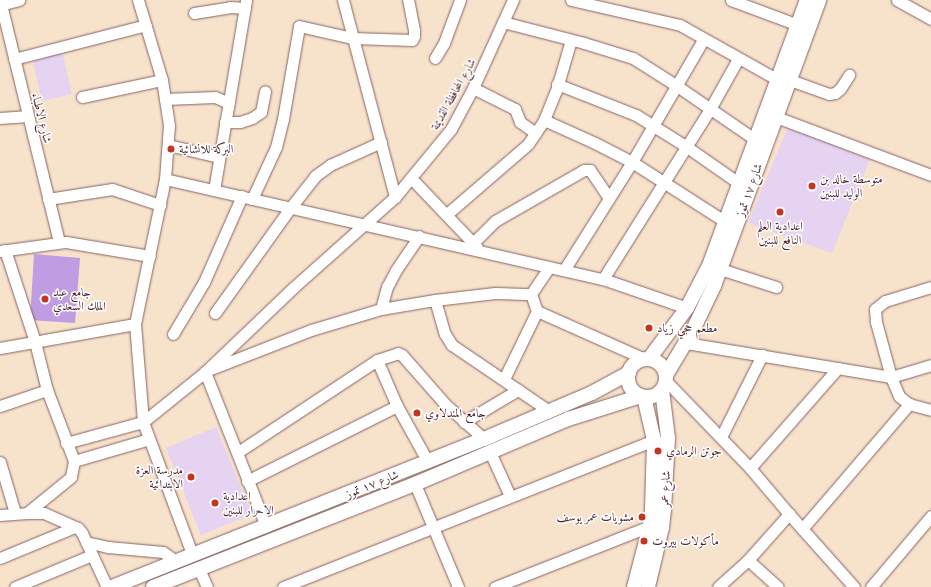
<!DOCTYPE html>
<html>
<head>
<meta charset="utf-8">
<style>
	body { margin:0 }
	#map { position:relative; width:931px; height:587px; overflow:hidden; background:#f7e2cc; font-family:"Libre Caslon Text",Amiri,serif }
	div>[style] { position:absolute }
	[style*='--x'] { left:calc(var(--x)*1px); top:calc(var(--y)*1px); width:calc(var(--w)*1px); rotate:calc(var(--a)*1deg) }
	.built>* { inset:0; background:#e5d3f1 }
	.building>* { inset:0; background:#c09de2 }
	.roads { filter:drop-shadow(0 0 1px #876363) drop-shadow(0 0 1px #876363) }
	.minor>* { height:11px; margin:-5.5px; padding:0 5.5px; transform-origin:5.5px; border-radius:5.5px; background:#fff }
	.major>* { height:14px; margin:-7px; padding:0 7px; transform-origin:7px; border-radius:7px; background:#fff }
	.major>.ring { margin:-7px; padding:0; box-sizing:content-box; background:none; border:14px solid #fff; border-radius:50% }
	.dots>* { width:11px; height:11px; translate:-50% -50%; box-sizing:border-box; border:2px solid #fff; border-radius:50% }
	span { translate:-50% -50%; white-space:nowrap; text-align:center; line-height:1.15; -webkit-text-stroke:3px #fff; paint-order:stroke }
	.street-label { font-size:12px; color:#4a1f2b }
	.poi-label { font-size:12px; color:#4a1f2b }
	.left { translate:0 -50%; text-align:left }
	.right { translate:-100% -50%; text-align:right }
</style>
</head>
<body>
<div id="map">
	<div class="built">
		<div style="clip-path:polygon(62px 51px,72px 94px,42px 101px,32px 58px)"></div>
		<div style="clip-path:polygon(788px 127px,870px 159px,832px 253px,748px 223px)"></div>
		<div style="clip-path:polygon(216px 427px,252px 514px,201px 535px,166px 448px)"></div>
	</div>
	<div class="building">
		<div style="clip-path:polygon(34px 254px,80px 258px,75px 323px,30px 320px)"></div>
	</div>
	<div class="roads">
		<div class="minor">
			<div style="--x:0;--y:0;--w:249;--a:76.3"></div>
			<div style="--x:138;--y:0;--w:84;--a:73.3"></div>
			<div style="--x:162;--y:80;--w:46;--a:81.2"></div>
			<div style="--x:169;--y:125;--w:54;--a:94.2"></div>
			<div style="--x:165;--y:179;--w:148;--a:101.7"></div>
			<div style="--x:135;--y:324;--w:98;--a:85.3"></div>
			<div style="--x:143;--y:422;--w:141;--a:69.6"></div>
			<div style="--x:343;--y:0;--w:204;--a:75.2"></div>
			<div style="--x:571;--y:0;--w:112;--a:12.9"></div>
			<div style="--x:680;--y:25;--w:112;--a:29.3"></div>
			<div style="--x:731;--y:0;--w:72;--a:20.5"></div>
			<div style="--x:897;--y:0;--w:39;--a:29"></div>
			<div style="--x:0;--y:5;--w:20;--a:-15"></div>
			<div style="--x:194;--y:13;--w:36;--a:-9"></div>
			<div style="--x:230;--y:7;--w:15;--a:4"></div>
			<div style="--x:503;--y:22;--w:84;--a:14.5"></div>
			<div style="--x:584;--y:43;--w:51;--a:17"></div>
			<div style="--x:633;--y:58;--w:52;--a:32.5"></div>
			<div style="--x:677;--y:86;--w:96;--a:34.4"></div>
			<div style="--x:435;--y:58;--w:17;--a:-59"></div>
			<div style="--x:444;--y:43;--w:46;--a:-69.6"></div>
			<div style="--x:14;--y:59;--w:136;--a:-14.4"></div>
			<div style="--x:790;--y:80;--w:41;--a:19.7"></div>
			<div style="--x:829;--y:94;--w:6;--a:-9"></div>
			<div style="--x:835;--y:93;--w:6;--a:-39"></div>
			<div style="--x:840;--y:89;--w:17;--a:-57"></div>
			<div style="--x:557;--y:84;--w:85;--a:21.4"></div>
			<div style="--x:636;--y:115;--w:60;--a:32.1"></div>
			<div style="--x:687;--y:147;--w:65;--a:34.9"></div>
			<div style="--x:473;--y:88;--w:47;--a:26.6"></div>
			<div style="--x:515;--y:109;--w:14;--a:69"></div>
			<div style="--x:520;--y:122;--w:19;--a:35"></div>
			<div style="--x:82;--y:97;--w:82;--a:-12"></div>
			<div style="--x:165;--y:99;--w:50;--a:-2.3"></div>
			<div style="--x:215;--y:97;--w:15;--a:23"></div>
			<div style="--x:776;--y:117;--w:165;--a:20.5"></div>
			<div style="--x:0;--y:118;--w:28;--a:-4"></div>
			<div style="--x:544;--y:120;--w:56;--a:24.3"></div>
			<div style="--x:595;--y:143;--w:42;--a:27.2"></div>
			<div style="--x:632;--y:162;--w:112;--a:32.6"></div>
			<div style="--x:225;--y:122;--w:15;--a:0"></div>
			<div style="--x:240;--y:122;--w:13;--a:-18"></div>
			<div style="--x:252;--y:118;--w:11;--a:-34"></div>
			<div style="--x:261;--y:112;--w:21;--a:-79"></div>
			<div style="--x:168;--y:145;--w:52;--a:13.2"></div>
			<div style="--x:411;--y:178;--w:95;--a:46.3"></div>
			<div style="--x:165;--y:179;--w:449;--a:12.9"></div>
			<div style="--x:603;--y:279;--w:89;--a:19"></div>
			<div style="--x:214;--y:190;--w:193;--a:-80.4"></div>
			<div style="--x:48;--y:199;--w:65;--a:-8.9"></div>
			<div style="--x:112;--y:189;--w:51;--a:18.4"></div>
			<div style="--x:252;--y:199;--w:57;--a:-65.2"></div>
			<div style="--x:276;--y:147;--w:29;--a:-76"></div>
			<div style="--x:283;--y:119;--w:94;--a:-80.2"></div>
			<div style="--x:299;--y:26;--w:54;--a:12.8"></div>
			<div style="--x:352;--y:38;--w:60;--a:1.9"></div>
			<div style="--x:412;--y:40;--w:4;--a:-63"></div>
			<div style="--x:414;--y:36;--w:6;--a:-90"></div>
			<div style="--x:414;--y:30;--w:31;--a:-101"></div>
			<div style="--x:447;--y:214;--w:107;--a:-40.8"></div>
			<div style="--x:528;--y:144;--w:29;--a:-56"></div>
			<div style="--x:544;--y:120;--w:31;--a:-68"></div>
			<div style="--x:556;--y:91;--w:53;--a:-73.6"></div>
			<div style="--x:473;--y:243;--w:31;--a:-45"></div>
			<div style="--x:495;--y:221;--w:103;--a:-29.8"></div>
			<div style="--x:584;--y:170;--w:6;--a:0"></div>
			<div style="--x:590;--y:170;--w:34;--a:56"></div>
			<div style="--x:5;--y:250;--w:97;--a:71.9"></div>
			<div style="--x:35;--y:342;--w:49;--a:76"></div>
			<div style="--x:47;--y:390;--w:76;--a:69.2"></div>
			<div style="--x:74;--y:461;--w:16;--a:101"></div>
			<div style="--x:71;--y:477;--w:57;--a:140.7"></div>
			<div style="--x:0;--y:251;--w:67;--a:-7.8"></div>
			<div style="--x:66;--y:242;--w:85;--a:9.5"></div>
			<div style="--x:720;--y:269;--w:59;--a:17.8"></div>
			<div style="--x:564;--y:270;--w:128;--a:-57.8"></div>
			<div style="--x:632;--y:162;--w:141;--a:-59.8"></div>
			<div style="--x:603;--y:279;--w:201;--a:-57.8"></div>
			<div style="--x:710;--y:109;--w:57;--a:-60.8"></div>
			<div style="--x:931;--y:287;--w:48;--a:163.1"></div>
			<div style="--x:885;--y:301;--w:13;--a:141"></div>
			<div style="--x:875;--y:309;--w:13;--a:86"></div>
			<div style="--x:876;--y:322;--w:57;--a:74.7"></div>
			<div style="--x:891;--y:377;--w:21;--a:67"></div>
			<div style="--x:899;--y:396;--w:13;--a:39"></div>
			<div style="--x:909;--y:404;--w:23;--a:15"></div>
			<div style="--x:531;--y:294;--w:32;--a:-56"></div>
			<div style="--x:435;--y:300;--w:35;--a:74"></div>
			<div style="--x:445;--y:334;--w:13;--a:58"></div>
			<div style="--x:452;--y:345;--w:117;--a:34.2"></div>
			<div style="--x:381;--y:309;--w:23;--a:-75"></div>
			<div style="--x:387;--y:287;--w:19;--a:-62"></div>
			<div style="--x:396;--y:270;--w:41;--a:-55.9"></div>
			<div style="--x:215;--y:313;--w:130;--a:-54.4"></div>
			<div style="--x:291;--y:207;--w:39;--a:-52"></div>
			<div style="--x:315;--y:176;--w:19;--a:-36"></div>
			<div style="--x:330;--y:165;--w:56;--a:-24.3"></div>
			<div style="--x:173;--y:334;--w:61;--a:-59.2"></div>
			<div style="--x:204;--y:282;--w:94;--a:-66.2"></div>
			<div style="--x:686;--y:343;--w:208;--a:9.4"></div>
			<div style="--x:891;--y:377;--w:42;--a:-16.7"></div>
			<div style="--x:0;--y:348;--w:137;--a:-10.1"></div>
			<div style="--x:377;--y:360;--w:50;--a:66.5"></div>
			<div style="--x:397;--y:406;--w:64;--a:61"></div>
			<div style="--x:211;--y:369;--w:107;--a:-21.3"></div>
			<div style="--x:311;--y:330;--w:73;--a:-16.7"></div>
			<div style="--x:381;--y:309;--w:55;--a:-9.5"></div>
			<div style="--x:435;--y:300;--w:60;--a:-6.7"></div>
			<div style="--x:495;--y:293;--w:36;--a:2"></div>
			<div style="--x:531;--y:294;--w:18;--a:71"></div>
			<div style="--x:537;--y:311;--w:118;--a:24"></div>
			<div style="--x:205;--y:372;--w:166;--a:68.4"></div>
			<div style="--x:504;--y:379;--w:76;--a:-64.1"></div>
			<div style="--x:666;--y:381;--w:121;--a:46"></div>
			<div style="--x:750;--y:468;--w:60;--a:49.7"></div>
			<div style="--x:789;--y:514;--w:98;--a:48.3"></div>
			<div style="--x:0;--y:406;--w:50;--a:-18.8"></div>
			<div style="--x:464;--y:422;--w:63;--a:-30.7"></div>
			<div style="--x:721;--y:437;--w:92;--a:-63.4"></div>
			<div style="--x:66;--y:443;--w:80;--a:-15.3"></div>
			<div style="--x:143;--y:422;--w:80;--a:-38.9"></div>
			<div style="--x:205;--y:372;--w:123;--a:-43.7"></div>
			<div style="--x:294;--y:287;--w:135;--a:-41.7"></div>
			<div style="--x:395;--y:197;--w:88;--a:-50.5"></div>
			<div style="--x:451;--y:129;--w:47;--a:-61.8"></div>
			<div style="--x:473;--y:88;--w:97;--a:-65.6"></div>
			<div style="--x:238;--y:452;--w:167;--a:-33.5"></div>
			<div style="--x:377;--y:360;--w:22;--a:-18"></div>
			<div style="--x:398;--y:353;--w:4;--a:27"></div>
			<div style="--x:402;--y:355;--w:65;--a:48.7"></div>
			<div style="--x:445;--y:404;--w:52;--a:41.9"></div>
			<div style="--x:490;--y:452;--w:48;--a:65.6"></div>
			<div style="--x:74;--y:461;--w:78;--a:-16.3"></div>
			<div style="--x:0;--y:462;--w:53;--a:73.6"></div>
			<div style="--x:750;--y:468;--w:133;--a:-48.7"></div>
			<div style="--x:247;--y:481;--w:168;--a:-26.6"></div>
			<div style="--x:415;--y:484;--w:112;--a:67.3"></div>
			<div style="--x:0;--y:515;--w:27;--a:-4"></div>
			<div style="--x:27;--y:513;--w:17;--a:0"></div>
			<div style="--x:44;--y:513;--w:37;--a:24"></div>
			<div style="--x:78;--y:528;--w:6;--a:51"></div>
			<div style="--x:82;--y:533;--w:60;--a:65.2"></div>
			<div style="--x:802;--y:529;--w:165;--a:-49.4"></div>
			<div style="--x:86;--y:542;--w:23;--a:13"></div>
			<div style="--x:108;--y:547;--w:55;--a:5.2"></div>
			<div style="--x:163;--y:552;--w:16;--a:35"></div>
			<div style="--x:0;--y:558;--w:81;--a:-22.5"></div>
			<div style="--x:748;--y:560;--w:40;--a:42"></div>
			<div style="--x:199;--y:569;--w:20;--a:66"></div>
			<div style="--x:15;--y:587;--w:83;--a:-22.6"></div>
			<div style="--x:283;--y:587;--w:399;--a:-21.6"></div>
			<div style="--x:495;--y:587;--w:167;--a:-21.5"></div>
			<div style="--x:718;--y:587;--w:40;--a:-42"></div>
			<div style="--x:748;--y:560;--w:62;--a:-48.3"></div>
			<div style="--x:871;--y:587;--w:93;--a:-49.8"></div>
		</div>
		<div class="major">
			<div style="--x:649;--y:359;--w:64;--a:-53.3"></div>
			<div style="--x:687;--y:308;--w:47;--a:-62.4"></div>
			<div style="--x:709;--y:266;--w:283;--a:-69.8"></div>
			<div class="ring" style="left:628px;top:359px;width:24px;height:24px"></div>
			<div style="--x:666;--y:375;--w:52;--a:-59"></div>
			<div style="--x:693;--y:330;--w:49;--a:-64.5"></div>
			<div style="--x:714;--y:286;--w:305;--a:-69.8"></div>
			<div style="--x:112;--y:587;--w:400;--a:-21.7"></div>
			<div style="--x:484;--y:439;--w:117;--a:-23.1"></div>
			<div style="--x:592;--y:393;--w:42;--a:-28.4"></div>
			<div style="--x:153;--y:587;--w:282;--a:-21.5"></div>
			<div style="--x:415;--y:484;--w:166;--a:-23"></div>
			<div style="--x:568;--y:419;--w:77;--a:-17.5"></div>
			<div style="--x:634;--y:587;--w:63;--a:-75.3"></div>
			<div style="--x:650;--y:526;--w:17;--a:-83"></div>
			<div style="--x:652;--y:509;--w:69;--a:-88.3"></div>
			<div style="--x:654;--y:440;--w:44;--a:-103.1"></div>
			<div style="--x:648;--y:587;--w:61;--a:-76.7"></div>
			<div style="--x:662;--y:528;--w:18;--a:-84"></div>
			<div style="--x:664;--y:510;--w:72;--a:-86.8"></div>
			<div style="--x:668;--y:438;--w:48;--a:-97.1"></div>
		</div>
	</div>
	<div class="dots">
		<div style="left:171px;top:149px;background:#c8321e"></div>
		<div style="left:812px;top:186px;background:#c8321e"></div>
		<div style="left:780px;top:212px;background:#c8321e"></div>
		<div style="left:45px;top:299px;background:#c8321e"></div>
		<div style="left:649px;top:328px;background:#c8321e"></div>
		<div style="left:417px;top:413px;background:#c8321e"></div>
		<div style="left:658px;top:451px;background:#c8321e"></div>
		<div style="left:191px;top:477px;background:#c8321e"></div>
		<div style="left:215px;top:503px;background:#c8321e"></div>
		<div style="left:642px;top:517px;background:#c8321e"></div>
		<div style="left:644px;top:541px;background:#c8321e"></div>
	</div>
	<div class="street-label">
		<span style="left:453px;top:94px;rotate:-61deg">شارع المحافظة القديمة</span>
		<span style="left:42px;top:118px;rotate:76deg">شارع الاطباء</span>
		<span style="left:749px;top:190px;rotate:-70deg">شارع ١٧ تموز</span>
		<span style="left:372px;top:484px;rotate:-22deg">شارع ١٧ تموز</span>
		<span style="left:665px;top:489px;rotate:-87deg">شارع عمر</span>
	</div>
	<div class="poi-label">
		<span class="left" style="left:179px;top:149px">البركة للانشائية</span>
		<span class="left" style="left:820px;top:186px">متوسطة خالد بن<br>الوليد للبنين</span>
		<span style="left:780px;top:233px">اعدادية العلم<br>النافع للبنين</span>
		<span class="left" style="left:53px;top:299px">جامع عبد<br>الملك السعدي</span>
		<span class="left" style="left:657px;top:328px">مطعم حجي زياد</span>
		<span class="left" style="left:425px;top:413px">جامع المندلاوي</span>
		<span class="left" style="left:666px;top:451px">جوتن الرمادي</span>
		<span class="right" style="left:183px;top:477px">مدرسة العزة<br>الابتدائية</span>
		<span class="left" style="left:223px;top:503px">اعدادية<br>الاحرار للبنين</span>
		<span class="right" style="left:634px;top:517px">مشويات عمر يوسف</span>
		<span class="left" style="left:652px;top:541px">مأكولات بيروت</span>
	</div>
</div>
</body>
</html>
